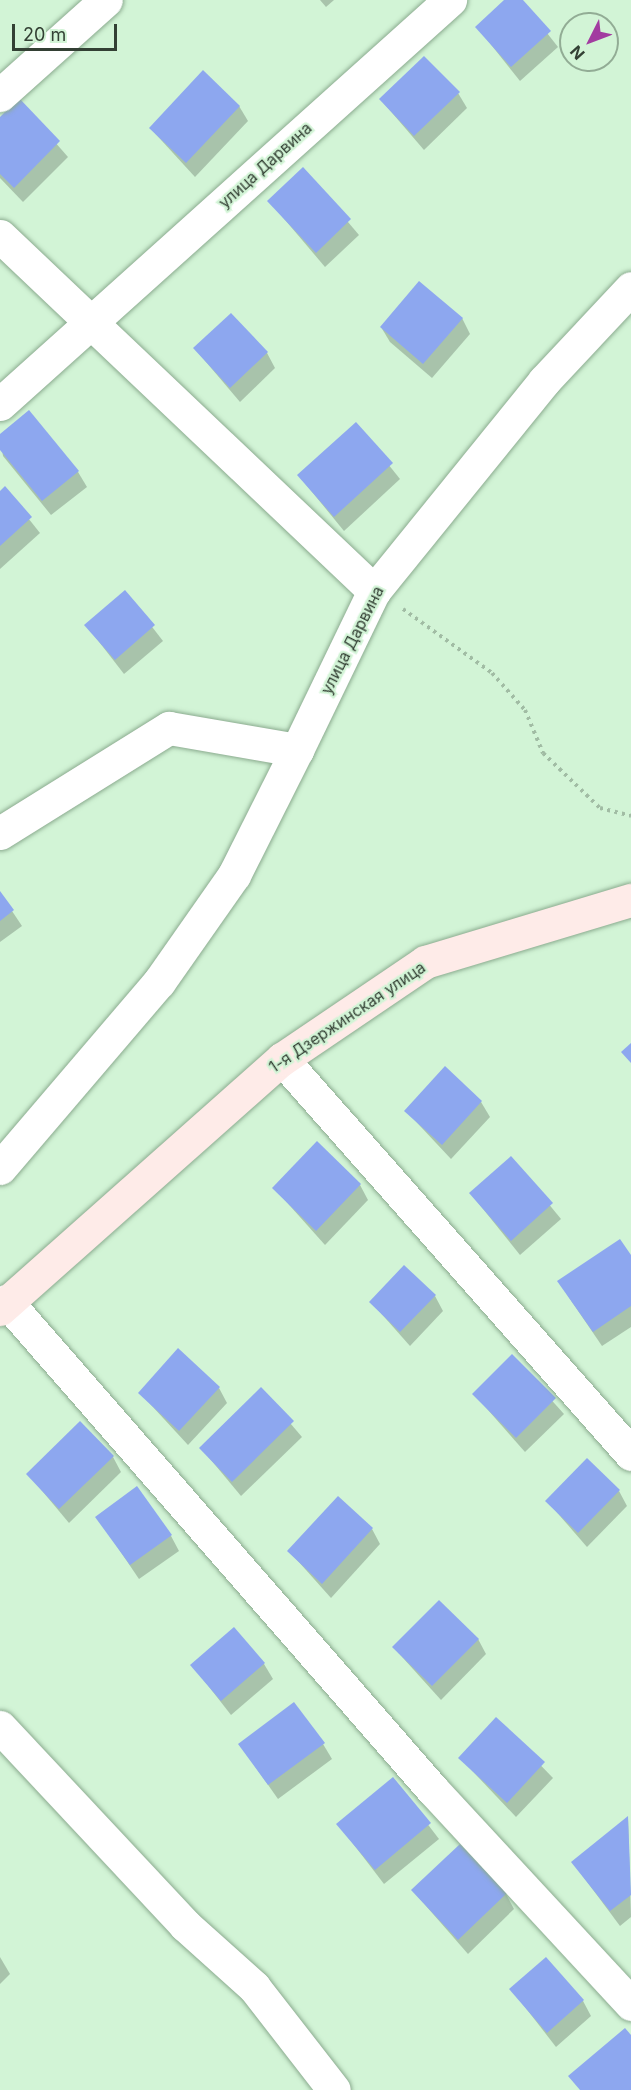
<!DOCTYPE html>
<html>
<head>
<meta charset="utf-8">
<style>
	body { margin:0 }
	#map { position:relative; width:631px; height:2090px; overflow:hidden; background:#d2f4d6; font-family:Inter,sans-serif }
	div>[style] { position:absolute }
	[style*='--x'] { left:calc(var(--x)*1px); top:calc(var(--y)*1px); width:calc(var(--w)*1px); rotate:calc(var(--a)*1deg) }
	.shadow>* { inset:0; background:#0003 }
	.building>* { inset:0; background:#8da7ef }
	.path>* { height:4px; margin-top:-2px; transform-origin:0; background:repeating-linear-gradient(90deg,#a1bca4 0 3px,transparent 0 7.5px) }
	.roads { filter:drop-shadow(0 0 2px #8bab8f) drop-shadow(0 0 2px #8bab8f) }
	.street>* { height:33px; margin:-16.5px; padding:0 16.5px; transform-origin:16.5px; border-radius:16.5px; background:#fff }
	.secondary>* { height:33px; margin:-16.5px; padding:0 16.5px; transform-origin:16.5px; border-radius:16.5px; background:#feebe8 }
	span { translate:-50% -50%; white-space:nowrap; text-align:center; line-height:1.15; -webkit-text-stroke:4.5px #d2f4d6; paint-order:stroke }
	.street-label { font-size:16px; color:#334034 }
	.north { position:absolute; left:559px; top:12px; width:60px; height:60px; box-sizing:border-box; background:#d2f4d6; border:2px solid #92ac95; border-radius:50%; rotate:228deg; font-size:16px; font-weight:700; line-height:24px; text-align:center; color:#334034 }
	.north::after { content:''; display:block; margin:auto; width:21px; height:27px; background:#a23ca0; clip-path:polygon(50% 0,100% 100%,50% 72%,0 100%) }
	.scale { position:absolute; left:12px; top:24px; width:105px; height:27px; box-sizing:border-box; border:3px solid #334034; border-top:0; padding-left:8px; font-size:18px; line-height:21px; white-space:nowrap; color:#334034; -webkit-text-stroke:4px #d2f4d6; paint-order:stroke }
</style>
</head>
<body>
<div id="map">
	<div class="shadow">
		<div style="clip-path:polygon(320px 0,334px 0,326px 7px)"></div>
		<div style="clip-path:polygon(507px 0,521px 0,558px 47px,520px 81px,477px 27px)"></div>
		<div style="clip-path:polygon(458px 93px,467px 108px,424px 150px,381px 100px)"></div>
		<div style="clip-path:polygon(19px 101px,68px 157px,23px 202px,0 178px,0 119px)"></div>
		<div style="clip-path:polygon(239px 106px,248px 121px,195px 177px,151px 129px)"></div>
		<div style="clip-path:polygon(303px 169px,359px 235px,325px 267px,269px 201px)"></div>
		<div style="clip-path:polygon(462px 318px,470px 334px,432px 378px,390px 342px,381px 327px)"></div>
		<div style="clip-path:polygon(195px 349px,267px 353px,275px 368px,240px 402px)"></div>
		<div style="clip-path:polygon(356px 424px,400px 479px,344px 531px,299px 476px)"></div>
		<div style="clip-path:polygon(0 436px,78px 472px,87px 487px,51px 515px,3px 456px)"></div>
		<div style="clip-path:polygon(5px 489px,40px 533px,0 569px,0 493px)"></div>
		<div style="clip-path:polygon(125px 592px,163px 641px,124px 674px,86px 625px)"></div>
		<div style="clip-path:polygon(0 893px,22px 926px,0 942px)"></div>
		<div style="clip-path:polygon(481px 1102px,490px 1117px,451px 1159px,406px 1111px)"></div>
		<div style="clip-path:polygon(511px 1158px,561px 1219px,520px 1255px,471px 1194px)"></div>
		<div style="clip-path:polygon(360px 1185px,368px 1200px,325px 1245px,274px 1188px)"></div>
		<div style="clip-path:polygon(631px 1258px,631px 1327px,602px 1346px,568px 1296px)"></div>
		<div style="clip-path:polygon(435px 1296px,443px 1311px,410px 1346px,371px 1302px)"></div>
		<div style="clip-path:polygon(512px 1356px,564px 1414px,525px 1452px,474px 1394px)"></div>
		<div style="clip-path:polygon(219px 1388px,227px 1403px,188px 1445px,140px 1393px)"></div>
		<div style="clip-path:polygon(261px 1389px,302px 1437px,241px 1496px,201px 1448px)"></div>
		<div style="clip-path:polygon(113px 1457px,121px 1472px,69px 1523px,28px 1474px)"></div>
		<div style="clip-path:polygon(619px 1491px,627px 1506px,587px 1547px,547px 1501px)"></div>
		<div style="clip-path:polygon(97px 1517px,171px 1536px,179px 1551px,139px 1579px)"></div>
		<div style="clip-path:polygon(372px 1529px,380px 1544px,331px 1598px,289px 1551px)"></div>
		<div style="clip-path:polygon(478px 1639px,486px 1654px,441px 1700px,394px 1648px)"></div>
		<div style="clip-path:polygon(264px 1664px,273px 1679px,231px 1715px,192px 1665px)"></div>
		<div style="clip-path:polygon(496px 1719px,553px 1778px,516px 1817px,460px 1758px)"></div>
		<div style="clip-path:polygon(323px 1744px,332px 1759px,278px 1799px,240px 1745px)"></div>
		<div style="clip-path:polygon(393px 1779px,439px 1839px,384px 1884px,338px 1824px)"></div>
		<div style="clip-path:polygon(628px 1818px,631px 1917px,620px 1926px,573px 1863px)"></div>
		<div style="clip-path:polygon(413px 1891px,506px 1894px,514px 1909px,468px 1954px)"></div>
		<div style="clip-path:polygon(0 1957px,10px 1974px,0 1984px)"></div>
		<div style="clip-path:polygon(511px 1989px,583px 2001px,591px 2016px,556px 2047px)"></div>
	</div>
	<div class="building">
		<div style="clip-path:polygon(504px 0,523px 0,551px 31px,511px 67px,475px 27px)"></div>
		<div style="clip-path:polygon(424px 56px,460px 92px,414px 136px,379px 99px)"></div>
		<div style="clip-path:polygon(203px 70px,240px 106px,186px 163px,149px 128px)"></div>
		<div style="clip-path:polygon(19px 98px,60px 141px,14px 188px,0 174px,0 117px)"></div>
		<div style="clip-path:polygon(303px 167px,351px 219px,316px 253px,267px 201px)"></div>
		<div style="clip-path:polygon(419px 281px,463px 318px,423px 364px,380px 327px)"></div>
		<div style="clip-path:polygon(231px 313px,268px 352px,230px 388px,193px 348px)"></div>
		<div style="clip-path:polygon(29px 410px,79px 471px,42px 501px,0 450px,0 434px)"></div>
		<div style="clip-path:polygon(356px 422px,393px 463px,334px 517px,297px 475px)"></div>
		<div style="clip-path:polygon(5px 486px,32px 517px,0 546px,0 491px)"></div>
		<div style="clip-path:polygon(125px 590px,155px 625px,115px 660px,84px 625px)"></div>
		<div style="clip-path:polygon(0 891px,14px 910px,0 921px)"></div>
		<div style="clip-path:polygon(631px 1043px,631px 1063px,621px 1052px)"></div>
		<div style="clip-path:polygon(445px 1066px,482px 1101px,442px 1145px,404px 1111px)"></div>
		<div style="clip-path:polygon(317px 1141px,361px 1184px,316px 1231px,272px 1188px)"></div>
		<div style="clip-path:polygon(511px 1156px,553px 1203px,511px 1241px,469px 1193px)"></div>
		<div style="clip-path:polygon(620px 1239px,631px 1255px,631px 1306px,593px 1332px,557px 1281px)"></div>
		<div style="clip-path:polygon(404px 1265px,436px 1295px,400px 1332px,369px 1302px)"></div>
		<div style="clip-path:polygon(178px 1348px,220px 1387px,179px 1431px,138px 1393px)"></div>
		<div style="clip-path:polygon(512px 1354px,556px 1398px,516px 1438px,472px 1394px)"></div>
		<div style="clip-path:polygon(261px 1387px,294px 1421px,232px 1482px,199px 1448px)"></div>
		<div style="clip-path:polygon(80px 1421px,114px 1456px,59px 1509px,26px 1474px)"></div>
		<div style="clip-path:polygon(587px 1458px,620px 1490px,578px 1533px,545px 1501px)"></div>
		<div style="clip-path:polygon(137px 1486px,172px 1535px,130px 1565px,95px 1517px)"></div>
		<div style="clip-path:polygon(338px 1496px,373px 1528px,322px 1584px,287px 1551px)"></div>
		<div style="clip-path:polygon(439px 1600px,479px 1639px,432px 1686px,392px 1647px)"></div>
		<div style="clip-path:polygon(234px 1627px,265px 1663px,221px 1701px,190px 1665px)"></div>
		<div style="clip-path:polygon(294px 1702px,325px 1743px,268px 1785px,238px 1744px)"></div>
		<div style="clip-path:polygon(496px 1717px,545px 1762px,507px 1803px,458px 1758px)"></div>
		<div style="clip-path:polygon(393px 1777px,431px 1823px,375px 1870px,336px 1824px)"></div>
		<div style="clip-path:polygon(628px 1816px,631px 1895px,610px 1911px,571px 1862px)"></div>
		<div style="clip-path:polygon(460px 1844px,507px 1893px,458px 1940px,411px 1890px)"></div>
		<div style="clip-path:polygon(546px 1957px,584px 2000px,547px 2033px,509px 1989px)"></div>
		<div style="clip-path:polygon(625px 2028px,631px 2035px,631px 2090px,580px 2090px,568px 2076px)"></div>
	</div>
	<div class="path">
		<div style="--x:403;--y:609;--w:110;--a:35.7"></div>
		<div style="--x:492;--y:673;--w:50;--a:48.3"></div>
		<div style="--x:525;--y:710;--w:47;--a:67.3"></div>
		<div style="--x:543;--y:753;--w:79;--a:44"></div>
		<div style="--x:600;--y:808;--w:32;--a:14"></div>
	</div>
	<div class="roads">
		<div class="street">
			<div style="--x:0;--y:95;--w:142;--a:-41.9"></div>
			<div style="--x:0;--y:236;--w:516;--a:43.51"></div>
			<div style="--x:0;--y:404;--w:605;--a:-41.92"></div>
			<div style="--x:0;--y:833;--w:199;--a:-31.9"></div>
			<div style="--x:169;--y:728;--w:130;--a:9.8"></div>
			<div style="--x:297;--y:750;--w:177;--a:-64.2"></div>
			<div style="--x:374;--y:591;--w:270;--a:-51"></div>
			<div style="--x:544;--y:381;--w:127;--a:-46.9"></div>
			<div style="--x:282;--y:1059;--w:527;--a:48.54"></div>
			<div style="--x:0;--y:1168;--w:245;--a:-49.5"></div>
			<div style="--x:159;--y:982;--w:131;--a:-55"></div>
			<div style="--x:234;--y:875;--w:140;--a:-63.3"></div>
			<div style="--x:6;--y:1301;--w:648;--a:48.88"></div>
			<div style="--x:432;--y:1789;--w:293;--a:47.2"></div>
			<div style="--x:0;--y:1727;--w:271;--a:46.9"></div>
			<div style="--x:185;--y:1925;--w:93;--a:41.9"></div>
			<div style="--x:254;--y:1987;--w:130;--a:52.2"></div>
		</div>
		<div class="secondary">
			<div style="--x:0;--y:1309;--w:377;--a:-41.6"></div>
			<div style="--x:282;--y:1059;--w:173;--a:-34.1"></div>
			<div style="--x:425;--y:962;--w:215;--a:-16.8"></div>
		</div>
	</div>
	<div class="street-label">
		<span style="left:265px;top:165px;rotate:-42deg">улица Дарвина</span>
		<span style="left:352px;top:640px;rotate:-63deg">улица Дарвина</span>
		<span style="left:347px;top:1017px;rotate:-34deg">1-я Дзержинская улица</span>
	</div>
	<div class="north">N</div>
	<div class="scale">20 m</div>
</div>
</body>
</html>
